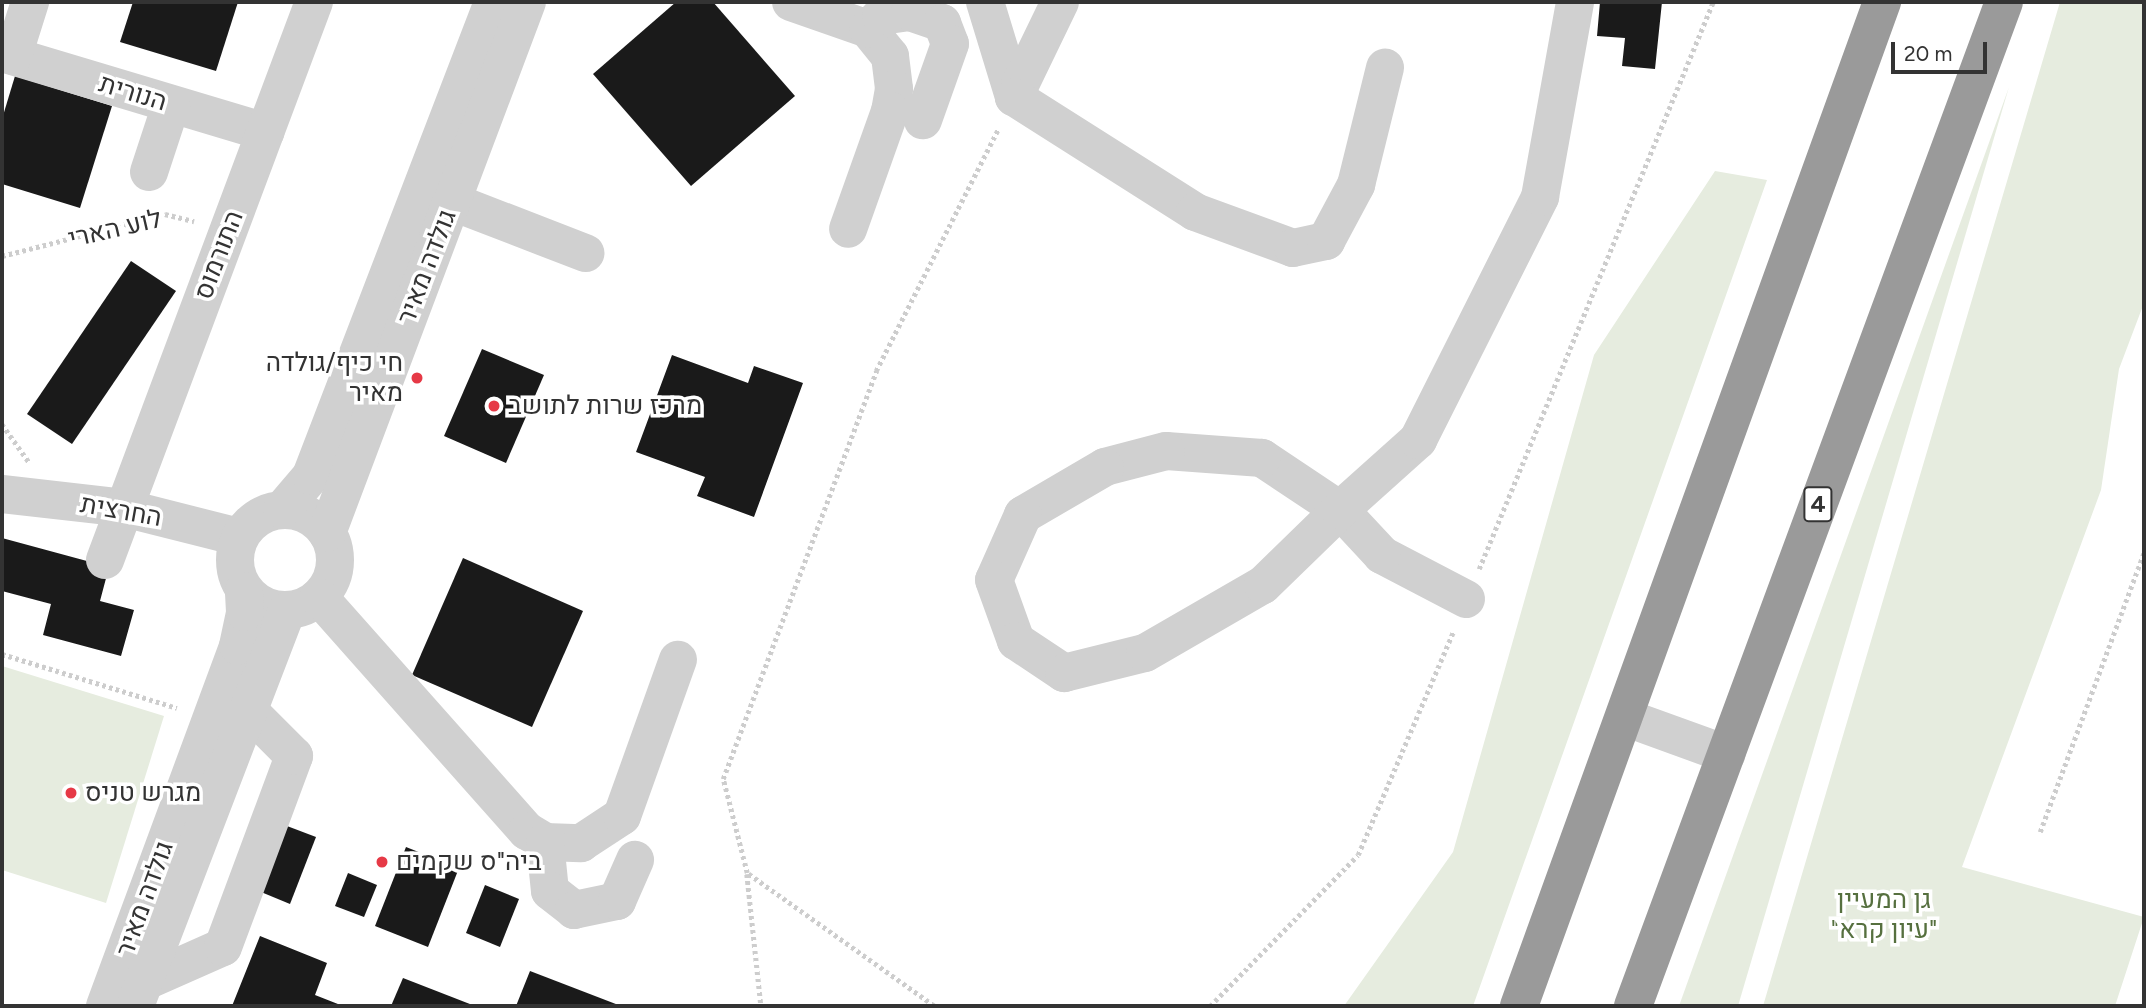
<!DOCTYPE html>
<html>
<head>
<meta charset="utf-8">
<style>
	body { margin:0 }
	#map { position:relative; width:2146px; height:1008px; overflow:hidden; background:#fff; font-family:Figtree,Heebo,sans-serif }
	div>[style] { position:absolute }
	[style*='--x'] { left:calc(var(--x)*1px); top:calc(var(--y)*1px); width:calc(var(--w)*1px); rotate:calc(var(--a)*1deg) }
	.green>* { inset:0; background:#e6ecdf }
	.building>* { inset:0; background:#1a1a1a }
	.path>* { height:4.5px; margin-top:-2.25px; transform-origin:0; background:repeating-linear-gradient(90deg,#cdcdcd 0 3.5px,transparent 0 7px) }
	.minor>* { height:38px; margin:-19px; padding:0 19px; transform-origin:19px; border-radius:19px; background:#d0d0d0 }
	.minor>.ring { margin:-19px; padding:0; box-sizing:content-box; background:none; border:38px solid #d0d0d0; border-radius:50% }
	.highway>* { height:38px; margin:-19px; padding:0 19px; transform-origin:19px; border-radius:19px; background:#9a9a9a }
	.dots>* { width:19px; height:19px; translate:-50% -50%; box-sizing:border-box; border:4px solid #fff; border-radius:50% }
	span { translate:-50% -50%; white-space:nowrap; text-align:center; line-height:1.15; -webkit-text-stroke:7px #fff; paint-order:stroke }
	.shield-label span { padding:2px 5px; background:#fff; border:2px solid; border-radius:5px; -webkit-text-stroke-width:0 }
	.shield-label { font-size:24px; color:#333; font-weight:700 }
	.street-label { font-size:26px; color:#333 }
	.poi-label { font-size:26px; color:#333 }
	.right { translate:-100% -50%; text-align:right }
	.left { translate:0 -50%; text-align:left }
	.park-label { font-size:26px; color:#56703f }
	.frame { position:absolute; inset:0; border:4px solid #333; pointer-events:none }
	.scale { position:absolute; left:1891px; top:42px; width:96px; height:32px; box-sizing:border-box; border:4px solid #333; border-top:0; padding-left:9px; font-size:21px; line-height:24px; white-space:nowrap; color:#333; -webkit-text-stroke:5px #fff; paint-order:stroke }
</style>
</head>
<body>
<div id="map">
	<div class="green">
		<div style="clip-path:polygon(2060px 2px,2144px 2px,2144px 303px,2119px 369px,2101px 490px,1962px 867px,2144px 917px,2115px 1006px,1763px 1006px)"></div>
		<div style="clip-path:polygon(2009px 87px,1738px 1006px,1679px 1006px)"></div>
		<div style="clip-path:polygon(1715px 171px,1767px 180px,1473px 1006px,1344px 1006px,1453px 852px,1594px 355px)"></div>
		<div style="clip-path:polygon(2px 666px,164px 716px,106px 903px,2px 870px)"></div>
	</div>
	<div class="building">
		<div style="clip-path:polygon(133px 2px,238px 2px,216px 71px,120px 42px)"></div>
		<div style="clip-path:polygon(676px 2px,713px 2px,795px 96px,691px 186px,593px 74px)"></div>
		<div style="clip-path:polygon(1600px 2px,1662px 2px,1655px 69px,1622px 66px,1625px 38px,1597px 36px)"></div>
		<div style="clip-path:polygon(15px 76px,112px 106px,80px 208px,2px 184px,2px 119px)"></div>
		<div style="clip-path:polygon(131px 261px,176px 291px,72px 444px,27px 414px)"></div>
		<div style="clip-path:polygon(482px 349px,544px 375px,506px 463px,444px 436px)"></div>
		<div style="clip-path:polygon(672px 355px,748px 383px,754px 366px,803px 383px,754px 517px,697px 496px,705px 477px,636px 452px)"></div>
		<div style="clip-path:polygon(2px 538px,109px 567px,100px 601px,134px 610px,121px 656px,43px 635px,51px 604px,2px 591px)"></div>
		<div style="clip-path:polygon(463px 558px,583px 611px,532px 727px,412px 675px)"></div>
		<div style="clip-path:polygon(287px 826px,316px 837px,290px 904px,261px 892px)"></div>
		<div style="clip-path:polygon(406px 847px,459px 868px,428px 947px,375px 926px)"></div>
		<div style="clip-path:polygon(348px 873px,377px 885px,364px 917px,335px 906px)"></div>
		<div style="clip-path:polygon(485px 885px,519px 899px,500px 947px,466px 933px)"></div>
		<div style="clip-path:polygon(260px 936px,327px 963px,315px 995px,343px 1006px,232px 1006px)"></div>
		<div style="clip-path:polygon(530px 971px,621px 1006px,516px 1006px)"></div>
		<div style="clip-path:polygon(403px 978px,475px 1006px,391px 1006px)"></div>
	</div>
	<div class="path">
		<div style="--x:2;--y:256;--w:168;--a:-14.4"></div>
		<div style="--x:165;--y:214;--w:30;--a:14"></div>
		<div style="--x:2;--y:424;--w:47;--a:54.6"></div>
		<div style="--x:1479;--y:569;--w:613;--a:-67.57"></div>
		<div style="--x:2;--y:654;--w:183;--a:17.1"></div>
		<div style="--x:2040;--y:832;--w:298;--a:-69.6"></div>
		<div style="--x:747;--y:874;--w:133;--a:83.9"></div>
		<div style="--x:934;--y:1006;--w:229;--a:-144.6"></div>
		<div style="--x:747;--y:873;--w:97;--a:-104.3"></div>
		<div style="--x:723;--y:779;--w:436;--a:-69.4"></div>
		<div style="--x:876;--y:371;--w:271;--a:-63.2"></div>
		<div style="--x:1210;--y:1006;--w:211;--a:-45.6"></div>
		<div style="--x:1358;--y:855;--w:242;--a:-66.9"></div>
	</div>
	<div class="minor">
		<div style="--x:791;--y:2;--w:82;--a:19.3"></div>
		<div style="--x:868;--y:29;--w:35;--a:51"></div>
		<div style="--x:890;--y:56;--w:33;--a:83"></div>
		<div style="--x:894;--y:89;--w:22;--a:100"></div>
		<div style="--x:890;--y:111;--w:125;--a:109.6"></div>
		<div style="--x:985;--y:2;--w:99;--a:73"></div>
		<div style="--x:1060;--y:2;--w:106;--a:115.8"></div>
		<div style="--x:1014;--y:97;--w:214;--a:32.4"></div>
		<div style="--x:1195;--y:212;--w:104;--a:20.2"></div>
		<div style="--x:1293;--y:248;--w:34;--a:-12"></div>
		<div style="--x:1326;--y:241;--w:64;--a:-61.8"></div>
		<div style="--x:1356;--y:185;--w:121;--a:-76.1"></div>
		<div style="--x:868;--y:29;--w:18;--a:-45"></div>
		<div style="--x:881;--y:16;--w:29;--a:-8"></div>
		<div style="--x:910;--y:12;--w:34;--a:19"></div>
		<div style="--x:942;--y:23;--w:22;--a:69"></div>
		<div style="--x:950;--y:44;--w:81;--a:109.6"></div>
		<div style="--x:2;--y:53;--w:275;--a:16.7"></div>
		<div style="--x:13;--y:56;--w:57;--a:-72.5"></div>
		<div style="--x:149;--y:172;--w:71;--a:-71.8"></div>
		<div style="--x:453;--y:202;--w:142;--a:21.1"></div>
		<div style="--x:2;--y:494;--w:123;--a:6.5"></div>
		<div style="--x:124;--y:508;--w:119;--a:14.2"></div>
		<div class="ring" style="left:235px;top:510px;width:62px;height:62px"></div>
		<div style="--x:282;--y:510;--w:45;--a:-49.5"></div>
		<div style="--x:311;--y:476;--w:508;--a:-68.99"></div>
		<div style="--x:327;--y:533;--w:567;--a:-69.36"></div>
		<div style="--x:105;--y:560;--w:596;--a:-69.47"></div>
		<div style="--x:319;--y:597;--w:313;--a:48.4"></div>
		<div style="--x:527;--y:831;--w:21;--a:31"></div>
		<div style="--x:545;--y:842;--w:36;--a:2"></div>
		<div style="--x:581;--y:843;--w:49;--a:-33.4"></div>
		<div style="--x:622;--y:816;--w:166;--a:-70.3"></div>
		<div style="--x:1466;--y:599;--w:95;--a:-152.4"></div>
		<div style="--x:1382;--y:555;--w:62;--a:-133"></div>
		<div style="--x:1340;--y:510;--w:94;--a:-146.3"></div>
		<div style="--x:1262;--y:458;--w:96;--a:-175.8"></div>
		<div style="--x:1166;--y:451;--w:63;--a:165.3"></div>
		<div style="--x:1105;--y:467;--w:95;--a:149.7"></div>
		<div style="--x:1023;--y:515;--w:71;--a:114"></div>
		<div style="--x:994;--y:580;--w:65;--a:70.2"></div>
		<div style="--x:1016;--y:641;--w:58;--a:33.7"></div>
		<div style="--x:1064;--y:673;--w:83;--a:-13.9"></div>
		<div style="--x:1145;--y:653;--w:136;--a:-30"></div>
		<div style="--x:1263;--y:585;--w:107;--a:-44.2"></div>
		<div style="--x:1340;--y:510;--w:105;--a:-41.9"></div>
		<div style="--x:1418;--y:440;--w:272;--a:-63.3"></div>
		<div style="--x:1540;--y:197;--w:198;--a:-79.8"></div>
		<div style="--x:1624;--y:717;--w:109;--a:19.9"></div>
		<div style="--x:545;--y:842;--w:49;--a:84.2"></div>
		<div style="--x:550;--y:891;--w:31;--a:38"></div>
		<div style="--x:574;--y:910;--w:44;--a:-11.8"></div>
		<div style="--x:617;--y:901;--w:45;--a:-66.3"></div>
		<div style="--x:144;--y:982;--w:86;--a:-23.9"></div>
		<div style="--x:223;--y:947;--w:204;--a:-69.6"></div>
		<div style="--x:294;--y:756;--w:64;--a:-135"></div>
		<div style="--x:105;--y:1006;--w:384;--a:-69.7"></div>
		<div style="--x:238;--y:646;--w:35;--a:-78"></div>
		<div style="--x:245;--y:612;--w:21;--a:-93"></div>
		<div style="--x:135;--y:1006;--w:423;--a:-69"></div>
	</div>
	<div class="highway">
		<div style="--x:1519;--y:1006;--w:1068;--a:-70.12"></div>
		<div style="--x:1633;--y:1006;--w:1070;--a:-69.72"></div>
	</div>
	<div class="dots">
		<div style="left:417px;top:378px;background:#e63946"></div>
		<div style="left:494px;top:406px;background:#e63946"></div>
		<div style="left:71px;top:793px;background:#e63946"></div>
		<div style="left:382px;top:862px;background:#e63946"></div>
	</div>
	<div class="shield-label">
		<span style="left:1818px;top:504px">4</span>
	</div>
	<div class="street-label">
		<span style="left:133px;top:93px;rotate:17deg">הנורית</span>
		<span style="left:115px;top:229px;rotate:-13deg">לוע הארי</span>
		<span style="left:219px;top:255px;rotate:-69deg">התורמוס</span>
		<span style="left:427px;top:267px;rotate:-69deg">גולדה מאיר</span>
		<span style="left:121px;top:511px;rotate:10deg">החרצית</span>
		<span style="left:145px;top:899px;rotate:-70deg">גולדה מאיר</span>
	</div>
	<div class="poi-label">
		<span class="right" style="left:403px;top:378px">חי כיף/גולדה<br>מאיר</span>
		<span class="left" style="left:508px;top:406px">מרכז שרות לתושב</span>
		<span class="left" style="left:85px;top:793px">מגרש טניס</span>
		<span class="left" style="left:396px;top:862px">ביה"ס שקמים</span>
	</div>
	<div class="park-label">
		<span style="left:1884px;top:915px">גן המעיין<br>"עיון קרא"</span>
	</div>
	<div class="frame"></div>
	<div class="scale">20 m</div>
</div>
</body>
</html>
